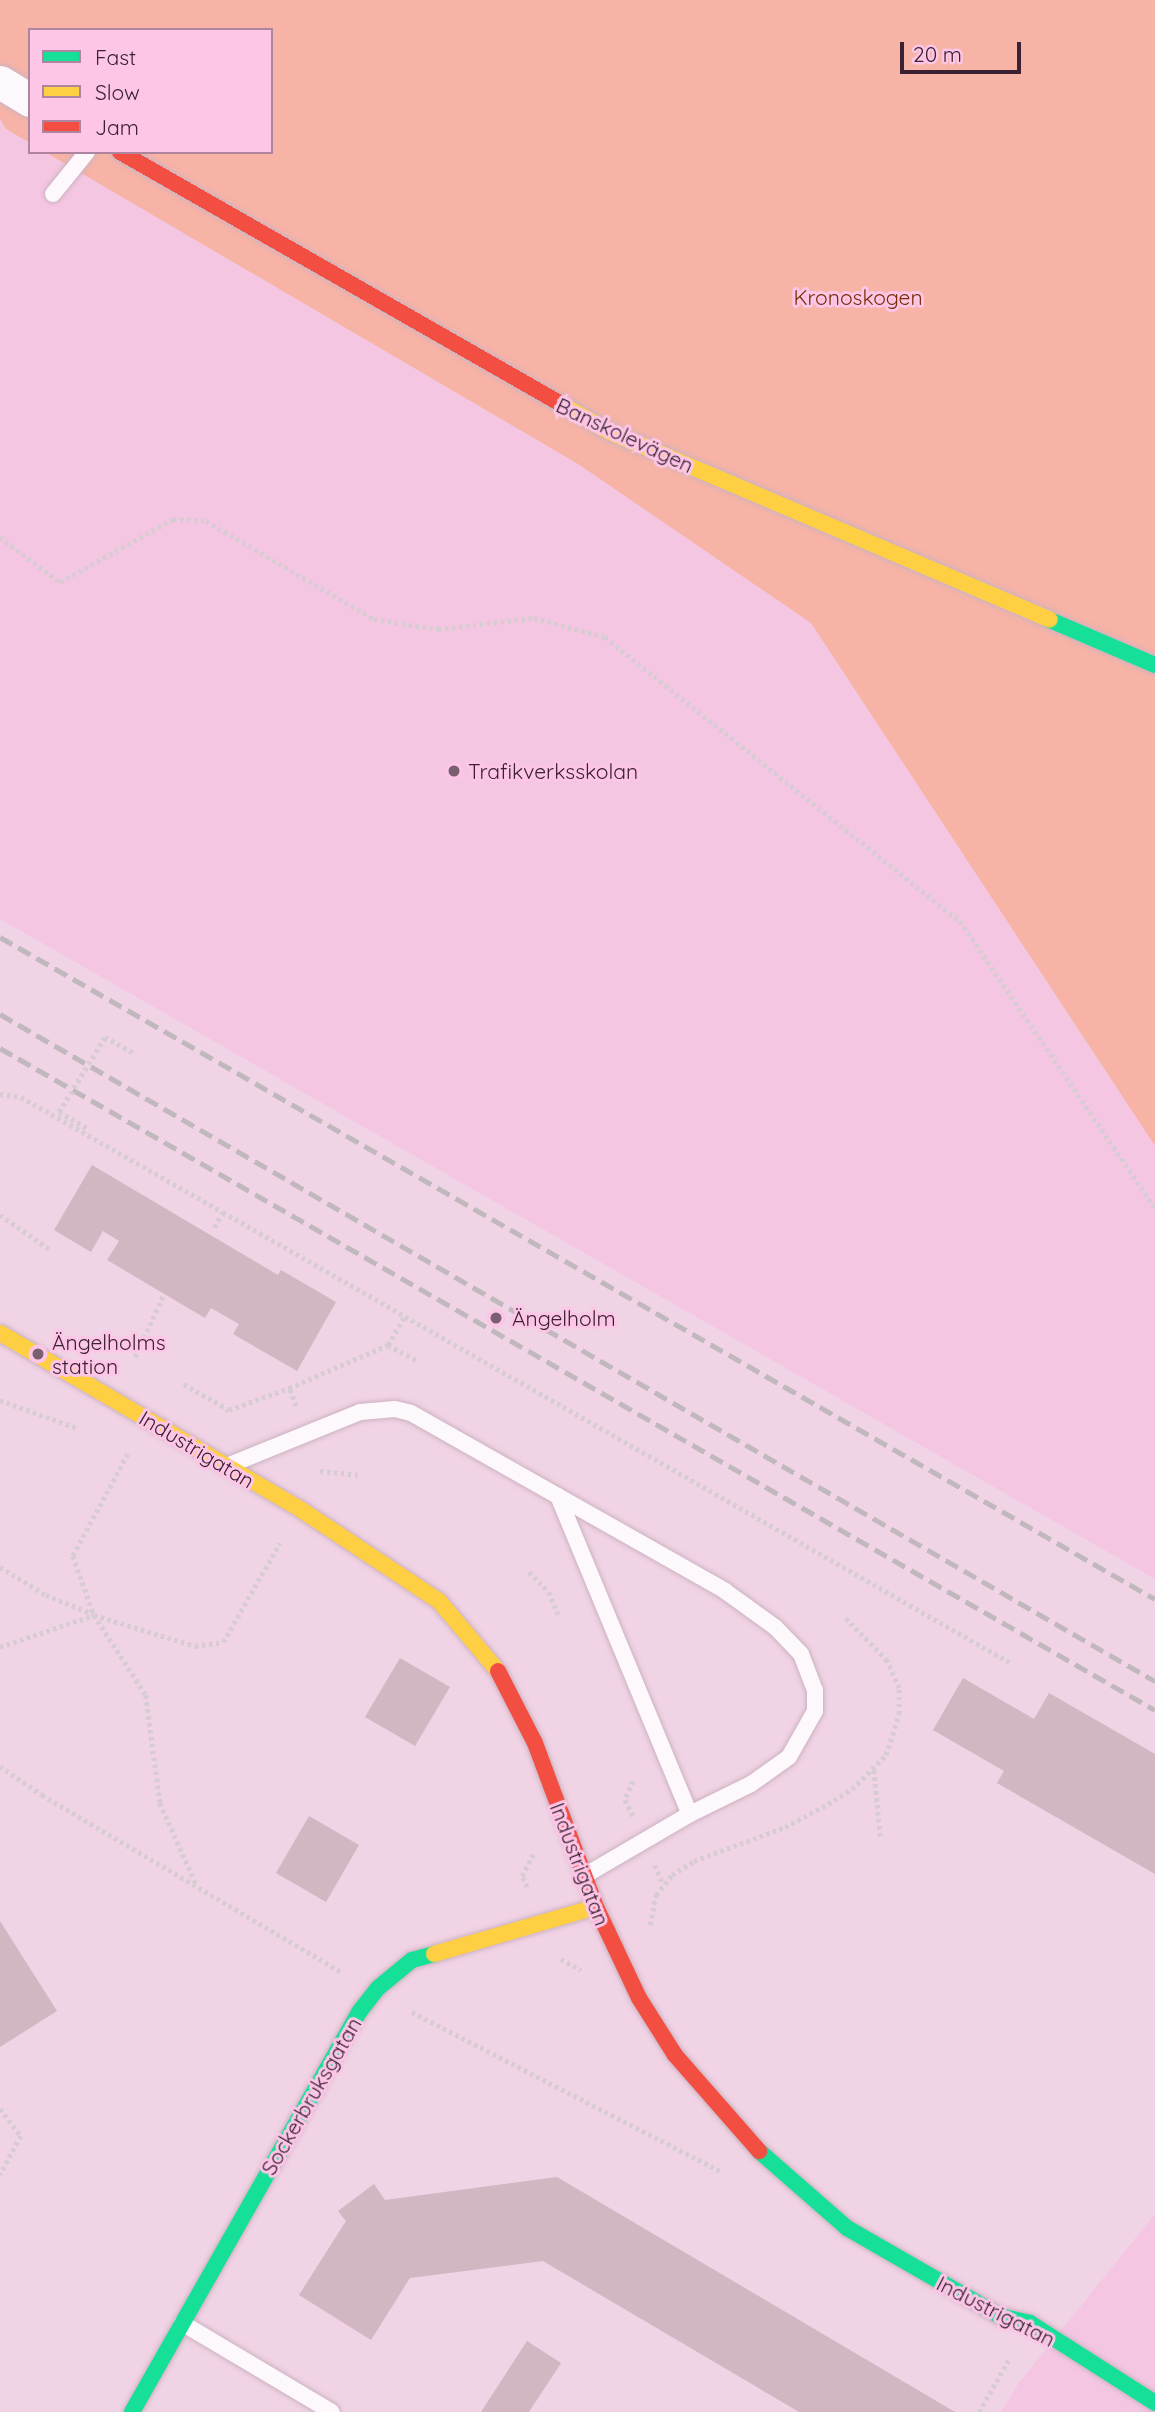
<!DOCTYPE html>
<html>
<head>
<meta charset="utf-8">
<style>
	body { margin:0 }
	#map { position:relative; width:1155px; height:2412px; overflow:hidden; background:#f0d3e4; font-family:Quicksand,sans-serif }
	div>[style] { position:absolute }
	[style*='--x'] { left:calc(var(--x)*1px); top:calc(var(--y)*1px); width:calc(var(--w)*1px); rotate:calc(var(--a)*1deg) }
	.built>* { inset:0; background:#f4c6e2 }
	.green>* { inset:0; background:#f6b3a6 }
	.building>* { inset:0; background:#d2b6c2 }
	.path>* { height:4.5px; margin-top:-2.25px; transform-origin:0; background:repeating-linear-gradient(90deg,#d6ccd2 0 3.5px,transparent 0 7px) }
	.roads { filter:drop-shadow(0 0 2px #ccb2c1) drop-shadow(0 0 2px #ccb2c1) }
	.lane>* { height:16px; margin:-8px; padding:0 8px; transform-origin:8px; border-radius:8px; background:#fdf8fb }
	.street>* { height:33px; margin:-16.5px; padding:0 16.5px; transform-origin:16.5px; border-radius:16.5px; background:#fdf8fb }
	.fast>* { height:16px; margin:-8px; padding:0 8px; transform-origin:8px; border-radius:8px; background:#16e098 }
	.slow>* { height:16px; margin:-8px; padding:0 8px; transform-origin:8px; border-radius:8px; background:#ffcf43 }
	.jam>* { height:16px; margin:-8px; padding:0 8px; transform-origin:8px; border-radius:8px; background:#f24e42 }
	.rail>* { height:5px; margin-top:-2.5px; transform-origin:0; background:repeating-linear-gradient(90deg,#c0b8bc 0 14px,transparent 0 21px) }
	.path-bridge>* { height:4.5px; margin-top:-2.25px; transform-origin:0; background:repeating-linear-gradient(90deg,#d6ccd2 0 3.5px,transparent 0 7px) }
	.dots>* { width:19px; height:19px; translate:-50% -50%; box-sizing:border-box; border:4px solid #fdc6e7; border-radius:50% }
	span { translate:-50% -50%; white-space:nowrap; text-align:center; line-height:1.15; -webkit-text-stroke:6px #fdc6e7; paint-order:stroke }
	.park-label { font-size:21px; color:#792c05 }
	.street-label { font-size:21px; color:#3b2131 }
	.poi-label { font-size:21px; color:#3b2131 }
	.left { translate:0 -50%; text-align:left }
	.legend { position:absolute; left:28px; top:28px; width:245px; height:126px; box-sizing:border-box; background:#fdc6e7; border:2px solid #af849e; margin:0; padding:9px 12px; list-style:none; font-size:21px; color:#3b2131 }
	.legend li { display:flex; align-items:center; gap:14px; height:35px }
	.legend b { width:35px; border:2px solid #af849e }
	.scale { position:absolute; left:900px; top:42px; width:121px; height:32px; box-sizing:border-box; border:4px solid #3b2131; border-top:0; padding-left:9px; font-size:21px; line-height:24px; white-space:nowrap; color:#3b2131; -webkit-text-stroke:5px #fdc6e7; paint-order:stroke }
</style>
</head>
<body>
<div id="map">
	<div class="built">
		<div style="clip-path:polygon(0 119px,6px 129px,30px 143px,30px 152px,45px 152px,578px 464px,811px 623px,1155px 1146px,1155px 1579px,0 919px)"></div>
		<div style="clip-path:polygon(1155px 2214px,1155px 2412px,1001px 2412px,1018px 2384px)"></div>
	</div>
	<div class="green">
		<div style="clip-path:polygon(0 0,1155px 0,1155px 1146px,811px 623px,578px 464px,45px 152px,271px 152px,271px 30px,30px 30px,30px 143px,6px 129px,0 119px)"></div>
	</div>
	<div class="building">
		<div style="clip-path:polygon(92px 1165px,278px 1275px,281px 1270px,336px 1302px,297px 1371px,233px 1334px,239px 1324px,211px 1308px,205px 1318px,107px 1260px,119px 1241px,103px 1231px,91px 1252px,54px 1230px)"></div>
		<div style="clip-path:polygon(400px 1658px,450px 1687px,415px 1746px,365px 1717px)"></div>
		<div style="clip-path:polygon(963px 1678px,1034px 1719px,1049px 1693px,1155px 1754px,1155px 1874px,997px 1783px,1004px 1771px,933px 1730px)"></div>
		<div style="clip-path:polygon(309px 1816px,359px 1845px,326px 1902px,276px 1873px)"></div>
		<div style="clip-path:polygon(0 1921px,57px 2011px,0 2047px)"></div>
		<div style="clip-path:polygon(557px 2177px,955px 2412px,799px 2412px,543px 2261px,410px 2278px,371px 2340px,299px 2295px,346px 2221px,338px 2211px,374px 2184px,385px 2200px)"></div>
		<div style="clip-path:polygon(527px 2341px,561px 2363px,529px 2412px,481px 2412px)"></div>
	</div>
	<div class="path">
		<div style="--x:0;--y:537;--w:75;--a:36.9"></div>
		<div style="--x:60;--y:582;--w:129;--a:-29.1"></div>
		<div style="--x:173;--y:519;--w:33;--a:3"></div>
		<div style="--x:206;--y:521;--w:194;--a:30.3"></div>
		<div style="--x:374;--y:619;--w:65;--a:8.9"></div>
		<div style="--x:438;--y:629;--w:97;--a:-6.5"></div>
		<div style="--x:534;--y:618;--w:73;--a:15"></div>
		<div style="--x:605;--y:637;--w:455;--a:38.7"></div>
		<div style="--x:960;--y:921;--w:347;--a:55.8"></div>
		<div style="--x:105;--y:1037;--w:33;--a:29"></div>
		<div style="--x:0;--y:1094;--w:21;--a:8"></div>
		<div style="--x:21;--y:1097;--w:232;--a:29.7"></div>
		<div style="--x:59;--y:1112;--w:32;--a:30"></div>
		<div style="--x:0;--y:1215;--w:62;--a:34.5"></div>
		<div style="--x:214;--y:1227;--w:17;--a:-59"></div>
		<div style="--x:223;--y:1212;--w:906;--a:29.79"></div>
		<div style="--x:388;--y:1345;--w:34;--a:-60"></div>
		<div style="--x:135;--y:1357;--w:69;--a:-65.3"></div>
		<div style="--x:184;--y:1384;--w:52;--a:30"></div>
		<div style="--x:229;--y:1410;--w:64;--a:-20.1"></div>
		<div style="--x:0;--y:1400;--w:82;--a:20"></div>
		<div style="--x:296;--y:1406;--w:19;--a:-111"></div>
		<div style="--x:289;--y:1388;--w:108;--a:-23.5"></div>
		<div style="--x:388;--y:1345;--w:32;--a:28"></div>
		<div style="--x:128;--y:1454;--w:116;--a:118.3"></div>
		<div style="--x:73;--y:1556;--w:63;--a:70.4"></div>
		<div style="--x:94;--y:1615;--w:95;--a:57"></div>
		<div style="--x:146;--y:1695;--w:109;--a:82.6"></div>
		<div style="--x:160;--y:1803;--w:89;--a:66"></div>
		<div style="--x:320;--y:1471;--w:40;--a:5.7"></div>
		<div style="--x:0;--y:1567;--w:54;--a:31.3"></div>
		<div style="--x:46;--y:1595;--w:51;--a:22"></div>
		<div style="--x:529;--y:1572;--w:28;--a:45"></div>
		<div style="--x:549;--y:1592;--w:24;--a:68"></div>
		<div style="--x:0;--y:1647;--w:99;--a:-18.8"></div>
		<div style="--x:94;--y:1615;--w:106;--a:17.1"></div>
		<div style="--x:195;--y:1646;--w:28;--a:-8"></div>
		<div style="--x:223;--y:1642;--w:114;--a:-60.1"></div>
		<div style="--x:0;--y:1766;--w:51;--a:34.6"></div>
		<div style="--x:42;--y:1795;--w:347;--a:30.6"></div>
		<div style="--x:874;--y:1770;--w:69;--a:84.2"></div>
		<div style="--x:633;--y:1781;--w:21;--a:113"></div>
		<div style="--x:625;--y:1800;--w:18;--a:63"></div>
		<div style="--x:655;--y:1865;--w:21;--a:67"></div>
		<div style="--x:527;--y:1887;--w:12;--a:-114"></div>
		<div style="--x:522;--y:1876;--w:25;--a:-63"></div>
		<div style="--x:650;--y:1925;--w:31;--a:-79"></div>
		<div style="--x:656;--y:1895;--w:26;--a:-51"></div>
		<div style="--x:672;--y:1875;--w:26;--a:-32"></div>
		<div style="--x:694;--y:1861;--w:97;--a:-20.5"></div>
		<div style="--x:785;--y:1827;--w:49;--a:-28.1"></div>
		<div style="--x:828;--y:1804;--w:28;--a:-32"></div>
		<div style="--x:852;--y:1789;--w:48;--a:-45"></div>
		<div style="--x:886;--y:1755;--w:43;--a:-72.4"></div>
		<div style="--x:899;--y:1714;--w:26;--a:-90"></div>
		<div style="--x:899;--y:1688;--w:30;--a:-114"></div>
		<div style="--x:887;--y:1661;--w:62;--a:-134.3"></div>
		<div style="--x:561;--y:1959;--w:23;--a:29"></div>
		<div style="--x:412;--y:2012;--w:349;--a:27.3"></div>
		<div style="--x:0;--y:2109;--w:34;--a:52"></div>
		<div style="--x:21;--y:2136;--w:44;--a:118.3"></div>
		<div style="--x:979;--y:2412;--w:63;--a:-60.6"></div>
	</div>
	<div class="roads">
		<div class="lane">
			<div style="--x:53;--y:194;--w:54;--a:-51"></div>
			<div style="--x:232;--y:1464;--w:138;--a:-22.1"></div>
			<div style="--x:360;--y:1412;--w:35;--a:-5"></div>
			<div style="--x:395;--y:1409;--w:16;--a:14"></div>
			<div style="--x:411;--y:1413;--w:361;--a:29.5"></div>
			<div style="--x:725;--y:1591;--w:62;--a:35.8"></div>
			<div style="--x:775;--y:1627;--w:37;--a:46"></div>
			<div style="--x:801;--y:1654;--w:39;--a:69"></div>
			<div style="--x:815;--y:1690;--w:21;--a:90"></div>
			<div style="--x:815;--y:1711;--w:53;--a:119.5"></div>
			<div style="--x:789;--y:1757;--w:47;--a:144.6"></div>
			<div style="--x:751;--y:1784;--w:68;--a:153.8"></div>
			<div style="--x:690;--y:1814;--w:123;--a:149.7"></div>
			<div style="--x:558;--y:1496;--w:344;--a:67.5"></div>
			<div style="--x:182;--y:2323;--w:174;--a:30.7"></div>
		</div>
		<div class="street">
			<div style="--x:0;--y:82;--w:35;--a:31"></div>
		</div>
		<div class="fast">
			<div style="--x:1050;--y:620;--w:114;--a:23.2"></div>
			<div style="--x:759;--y:2151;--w:117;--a:41.2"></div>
			<div style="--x:847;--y:2228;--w:177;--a:29.9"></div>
			<div style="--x:1000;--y:2316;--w:31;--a:13"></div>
			<div style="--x:1030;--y:2323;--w:148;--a:32.6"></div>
			<div style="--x:132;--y:2412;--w:461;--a:-60.4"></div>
			<div style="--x:360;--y:2011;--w:29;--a:-52"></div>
			<div style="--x:378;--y:1988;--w:44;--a:-39.5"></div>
			<div style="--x:412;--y:1960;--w:23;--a:-15"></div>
		</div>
		<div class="slow">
			<div style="--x:561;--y:404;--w:56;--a:29.7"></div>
			<div style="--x:610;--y:432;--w:478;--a:23.1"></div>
			<div style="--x:0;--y:1333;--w:351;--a:30.4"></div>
			<div style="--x:303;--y:1511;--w:163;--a:33.5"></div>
			<div style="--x:439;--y:1601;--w:92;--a:49.9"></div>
			<div style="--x:434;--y:1954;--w:169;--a:-16.2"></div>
		</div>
		<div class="jam">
			<div style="--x:120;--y:152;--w:508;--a:29.74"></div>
			<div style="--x:498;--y:1671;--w:81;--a:62.8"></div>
			<div style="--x:535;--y:1743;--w:175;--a:69.6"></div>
			<div style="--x:596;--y:1907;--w:101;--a:64.7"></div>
			<div style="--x:639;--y:1998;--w:67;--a:57.7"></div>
			<div style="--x:675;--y:2055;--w:128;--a:48.8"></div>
		</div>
	</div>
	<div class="rail">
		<div style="--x:0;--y:937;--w:1331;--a:29.82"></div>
		<div style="--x:0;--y:1014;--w:1334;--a:30.01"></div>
		<div style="--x:0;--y:1048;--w:1331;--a:29.82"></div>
	</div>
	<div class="path-bridge">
		<div style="--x:59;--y:1112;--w:88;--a:-58.5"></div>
	</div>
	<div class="dots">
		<div style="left:454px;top:771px;background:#7a5f70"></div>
		<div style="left:496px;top:1318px;background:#7a5f70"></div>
		<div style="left:38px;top:1354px;background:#7a5f70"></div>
	</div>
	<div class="park-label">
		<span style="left:858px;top:297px">Kronoskogen</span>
	</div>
	<div class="street-label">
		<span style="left:625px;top:435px;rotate:25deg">Banskolevägen</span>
		<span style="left:197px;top:1449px;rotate:31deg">Industrigatan</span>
		<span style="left:580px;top:1864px;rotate:69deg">Industrigatan</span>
		<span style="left:311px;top:2096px;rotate:-60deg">Sockerbruksgatan</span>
		<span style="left:996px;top:2311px;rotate:27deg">Industrigatan</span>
	</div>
	<div class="poi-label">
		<span class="left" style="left:468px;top:771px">Trafikverksskolan</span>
		<span class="left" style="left:512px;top:1318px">Ängelholm</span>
		<span class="left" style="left:52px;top:1354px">Ängelholms<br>station</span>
	</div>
	<ul class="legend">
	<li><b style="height:9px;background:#16e098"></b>Fast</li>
	<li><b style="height:9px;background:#ffcf43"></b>Slow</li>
	<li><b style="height:9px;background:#f24e42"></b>Jam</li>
	</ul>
	<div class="scale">20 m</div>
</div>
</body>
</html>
